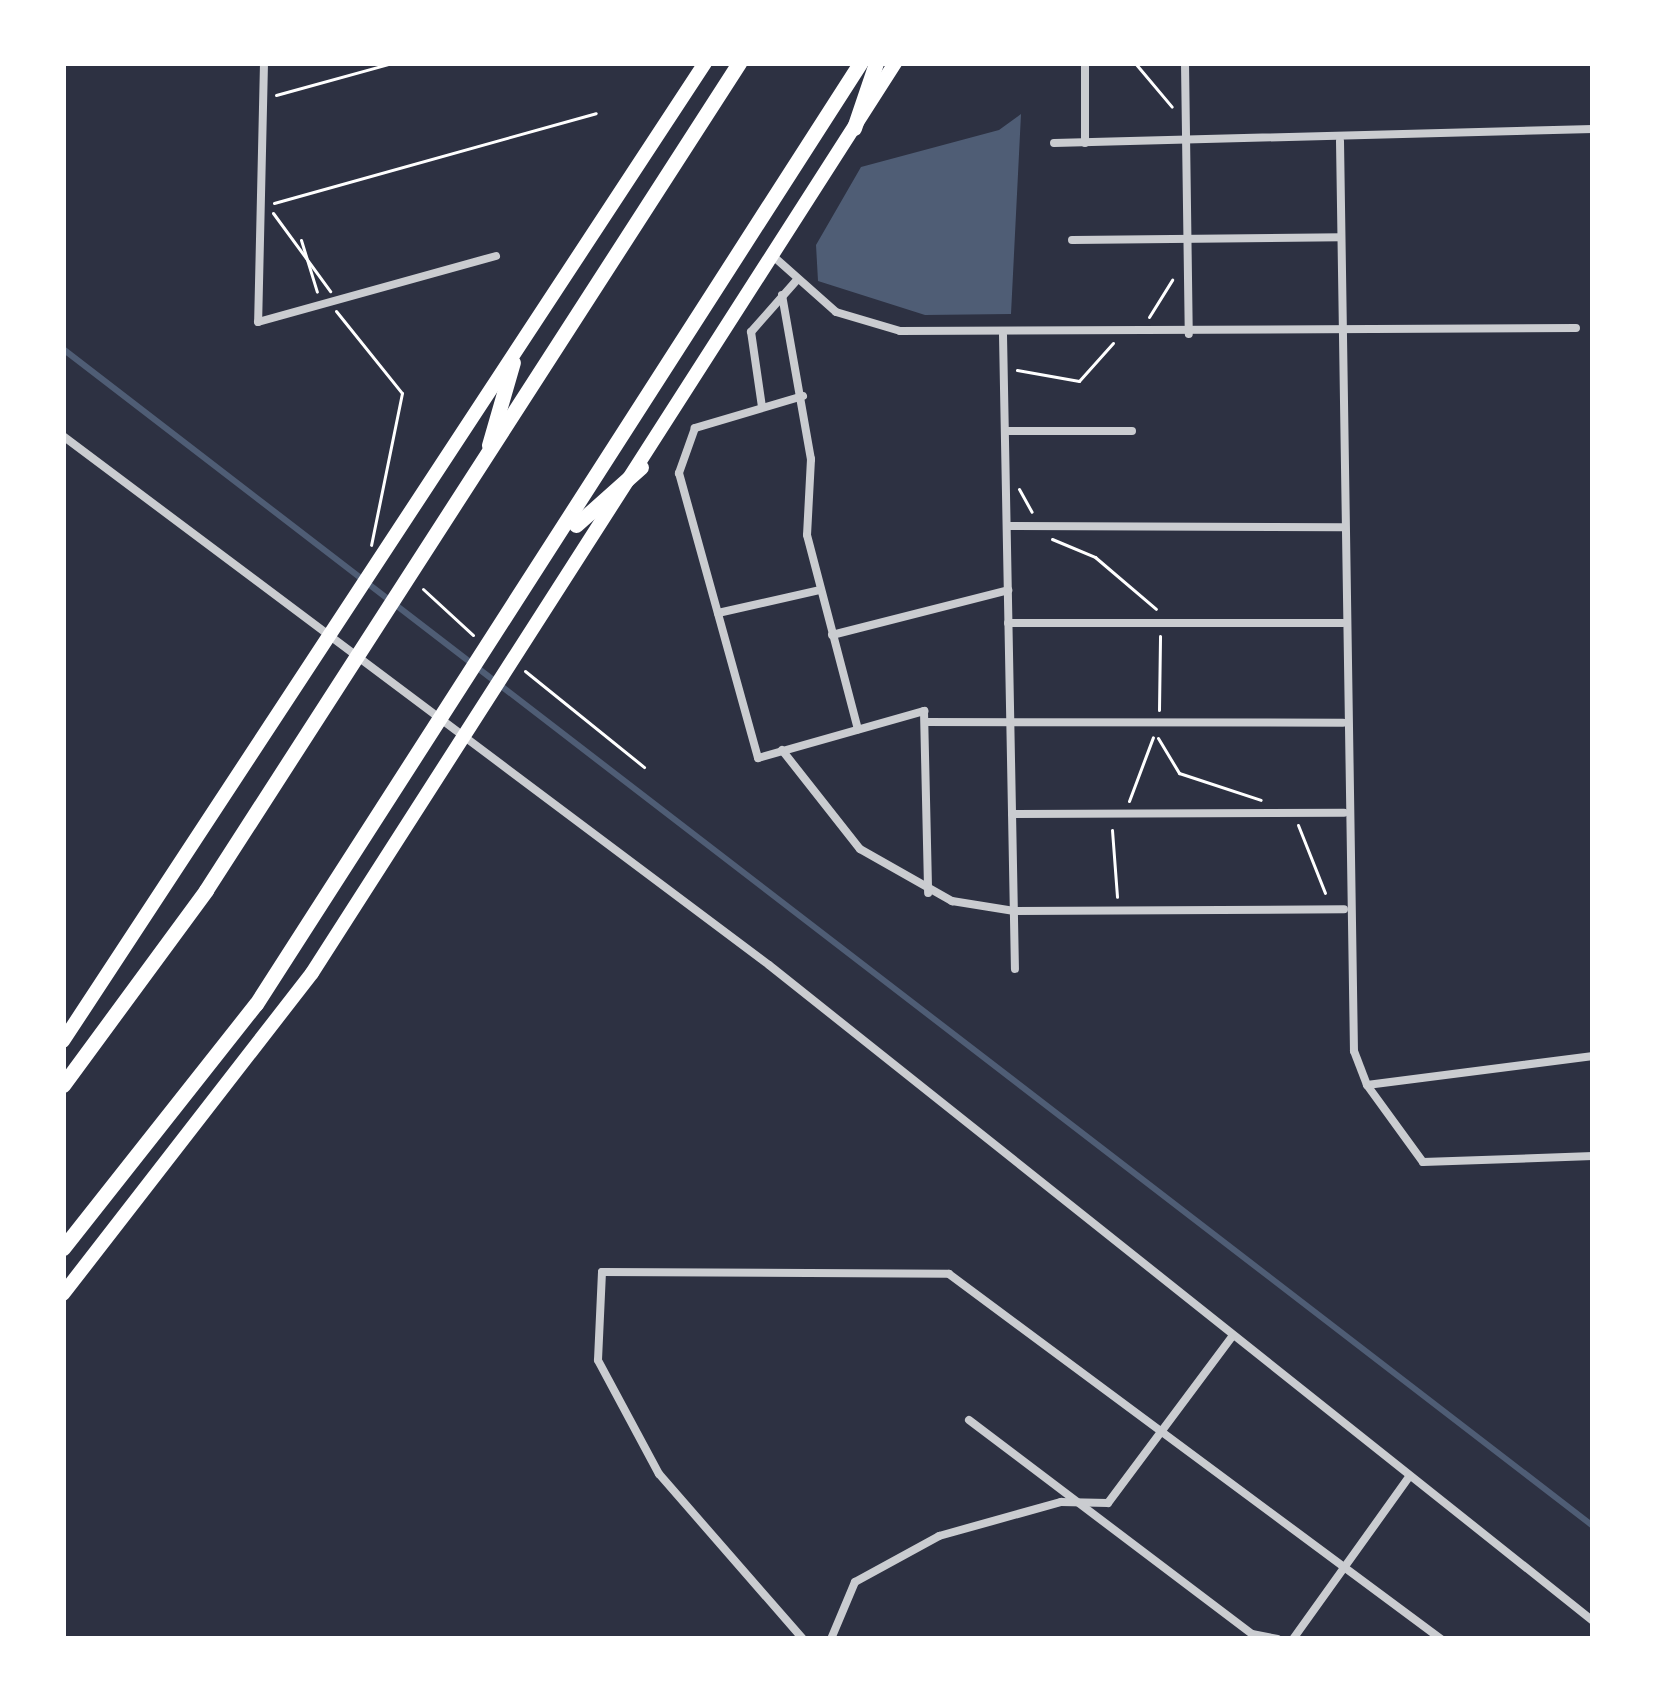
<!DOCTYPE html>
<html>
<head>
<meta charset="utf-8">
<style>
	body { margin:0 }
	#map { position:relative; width:1656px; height:1702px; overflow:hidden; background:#2d3142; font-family:"Golos Text",sans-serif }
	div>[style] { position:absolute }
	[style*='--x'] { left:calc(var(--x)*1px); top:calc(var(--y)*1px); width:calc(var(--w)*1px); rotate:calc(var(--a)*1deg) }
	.water>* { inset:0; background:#4f5d75 }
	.stream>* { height:6px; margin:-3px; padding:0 3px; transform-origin:3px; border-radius:3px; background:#4f5d75 }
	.path>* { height:3px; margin:-1.5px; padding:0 1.5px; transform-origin:1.5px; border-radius:1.5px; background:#fff }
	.minor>* { height:8px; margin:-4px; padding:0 4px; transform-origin:4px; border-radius:4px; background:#caccd0 }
	.primary>* { height:14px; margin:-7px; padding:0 7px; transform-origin:7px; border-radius:7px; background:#fff }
	.motorway>* { height:15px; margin:-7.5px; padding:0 7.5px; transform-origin:7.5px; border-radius:7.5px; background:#fff }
	span { translate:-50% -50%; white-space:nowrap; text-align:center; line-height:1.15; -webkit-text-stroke:10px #fff; paint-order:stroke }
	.frame { position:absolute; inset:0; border:66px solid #fff; pointer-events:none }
</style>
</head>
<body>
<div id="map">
	<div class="water">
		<div style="clip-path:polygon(1021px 114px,1011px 314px,925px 315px,818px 281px,816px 245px,861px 167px,999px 130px)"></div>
	</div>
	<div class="stream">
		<div style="--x:63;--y:349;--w:1930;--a:37.57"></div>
	</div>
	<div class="path">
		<div style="--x:1135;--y:63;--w:57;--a:49.9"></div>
		<div style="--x:276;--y:95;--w:120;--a:-15.4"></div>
		<div style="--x:274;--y:203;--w:334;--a:-15.6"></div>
		<div style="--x:273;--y:213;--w:97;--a:53.8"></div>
		<div style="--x:301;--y:240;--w:54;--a:72.9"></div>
		<div style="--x:336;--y:311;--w:105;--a:51.2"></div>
		<div style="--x:402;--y:393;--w:155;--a:101.5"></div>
		<div style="--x:1149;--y:317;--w:44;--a:-58.1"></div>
		<div style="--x:1017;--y:370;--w:63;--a:10.1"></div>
		<div style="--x:1079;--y:381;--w:51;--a:-48.2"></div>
		<div style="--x:1019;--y:489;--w:26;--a:61"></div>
		<div style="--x:1052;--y:539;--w:47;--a:22.7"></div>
		<div style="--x:1095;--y:557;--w:80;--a:40.4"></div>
		<div style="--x:423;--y:589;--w:68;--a:42.6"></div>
		<div style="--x:525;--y:671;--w:153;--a:38.9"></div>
		<div style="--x:1159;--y:710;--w:74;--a:-89.2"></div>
		<div style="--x:1158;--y:738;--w:41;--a:59"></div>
		<div style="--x:1179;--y:773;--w:86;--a:18.2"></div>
		<div style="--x:1129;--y:801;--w:68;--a:-69.4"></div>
		<div style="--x:1298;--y:825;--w:73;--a:68.3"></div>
		<div style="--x:1112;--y:830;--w:67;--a:85.7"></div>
	</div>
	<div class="minor">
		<div style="--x:264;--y:63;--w:259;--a:91.3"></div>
		<div style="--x:258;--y:322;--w:247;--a:-15.5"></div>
		<div style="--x:1085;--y:63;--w:80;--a:90"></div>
		<div style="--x:1185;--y:63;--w:271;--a:89.2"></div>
		<div style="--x:1340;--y:141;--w:910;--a:89.12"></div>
		<div style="--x:1354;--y:1051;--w:36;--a:69"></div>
		<div style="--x:1367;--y:1085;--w:228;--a:-7.3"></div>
		<div style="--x:1054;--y:143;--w:539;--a:-1.49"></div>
		<div style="--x:1072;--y:240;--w:269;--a:-0.6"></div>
		<div style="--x:773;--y:256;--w:84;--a:41.6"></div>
		<div style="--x:836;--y:312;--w:67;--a:16.5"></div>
		<div style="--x:900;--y:331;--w:676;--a:-0.25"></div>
		<div style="--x:782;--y:295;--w:167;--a:80"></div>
		<div style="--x:811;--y:459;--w:76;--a:93"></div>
		<div style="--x:807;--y:535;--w:201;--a:75.3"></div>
		<div style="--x:1003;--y:335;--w:634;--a:88.92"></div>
		<div style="--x:803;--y:396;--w:113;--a:163.5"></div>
		<div style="--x:695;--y:428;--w:48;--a:109.6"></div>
		<div style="--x:679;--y:473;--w:296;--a:74.5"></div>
		<div style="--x:758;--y:758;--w:173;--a:-15.8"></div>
		<div style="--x:924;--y:711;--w:182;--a:88.7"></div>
		<div style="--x:762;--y:407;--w:76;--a:-98.3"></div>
		<div style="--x:751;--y:332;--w:68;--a:-48.6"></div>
		<div style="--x:1005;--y:431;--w:127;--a:0"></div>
		<div style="--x:63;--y:436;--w:882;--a:36.84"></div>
		<div style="--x:769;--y:965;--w:1053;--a:38.52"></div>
		<div style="--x:1007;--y:526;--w:335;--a:0.2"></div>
		<div style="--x:718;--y:613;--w:105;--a:-12.7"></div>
		<div style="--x:1008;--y:623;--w:335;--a:0"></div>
		<div style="--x:832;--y:635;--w:182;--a:-14.3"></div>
		<div style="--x:925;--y:722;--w:418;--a:0.1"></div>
		<div style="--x:782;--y:750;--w:126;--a:51.8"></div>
		<div style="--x:860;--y:849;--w:106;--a:29.5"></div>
		<div style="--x:952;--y:901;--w:63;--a:9.2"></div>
		<div style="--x:1014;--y:911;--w:330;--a:-0.3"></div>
		<div style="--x:1012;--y:814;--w:332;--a:-0.2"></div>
		<div style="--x:1367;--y:1085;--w:95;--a:54"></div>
		<div style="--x:1423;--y:1162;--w:170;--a:-2"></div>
		<div style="--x:969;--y:1420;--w:355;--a:37.1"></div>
		<div style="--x:1252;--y:1634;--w:26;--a:11"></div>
		<div style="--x:803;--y:1639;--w:219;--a:-131.1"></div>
		<div style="--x:659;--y:1474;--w:129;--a:-118.2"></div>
		<div style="--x:598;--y:1360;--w:88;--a:-87.4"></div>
		<div style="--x:602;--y:1272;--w:347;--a:0.3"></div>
		<div style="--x:949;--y:1274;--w:613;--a:36.57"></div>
		<div style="--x:831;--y:1639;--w:62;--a:-67.2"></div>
		<div style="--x:855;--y:1582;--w:96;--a:-28.7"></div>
		<div style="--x:939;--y:1536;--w:127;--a:-15.6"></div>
		<div style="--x:1061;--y:1502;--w:47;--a:1.2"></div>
		<div style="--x:1108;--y:1503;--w:206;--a:-53.3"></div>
		<div style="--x:1293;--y:1639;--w:199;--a:-54.4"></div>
	</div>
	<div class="primary">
		<div style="--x:63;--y:1041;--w:1170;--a:-56.72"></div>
		<div style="--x:63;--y:1294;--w:406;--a:-52.2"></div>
		<div style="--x:312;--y:973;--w:1081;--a:-57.35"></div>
	</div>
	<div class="motorway">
		<div style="--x:854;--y:128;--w:69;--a:-71.3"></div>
		<div style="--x:489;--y:445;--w:86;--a:-73.9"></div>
		<div style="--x:576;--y:525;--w:87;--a:-41.7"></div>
		<div style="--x:63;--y:1085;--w:242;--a:-53.7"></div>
		<div style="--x:206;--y:890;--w:984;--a:-57.2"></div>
		<div style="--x:63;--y:1248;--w:311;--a:-51.7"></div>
		<div style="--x:256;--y:1004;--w:1118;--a:-57.3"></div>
	</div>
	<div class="frame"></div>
</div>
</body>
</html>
